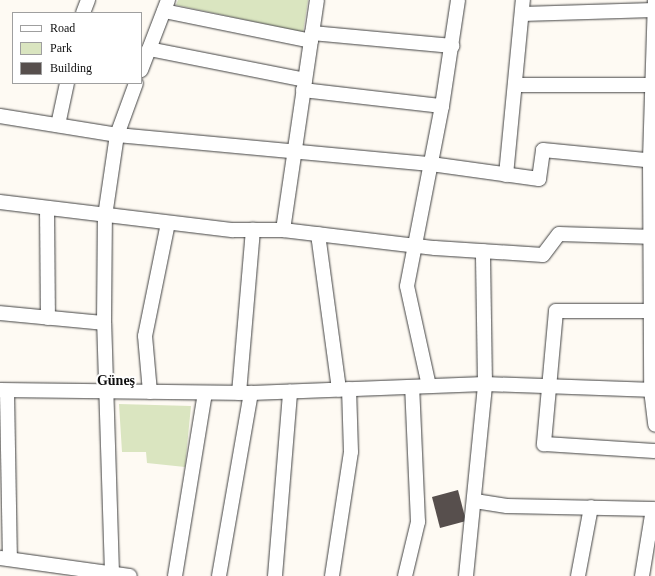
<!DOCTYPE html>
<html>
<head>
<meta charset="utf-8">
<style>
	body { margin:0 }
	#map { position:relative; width:655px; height:576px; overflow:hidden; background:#fefaf3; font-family:Georgia,serif }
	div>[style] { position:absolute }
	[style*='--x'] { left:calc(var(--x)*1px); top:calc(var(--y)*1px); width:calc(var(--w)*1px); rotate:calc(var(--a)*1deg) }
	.green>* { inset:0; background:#dae5c0 }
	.building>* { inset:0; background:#574f4d }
	.roads { filter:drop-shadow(0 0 1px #424242) drop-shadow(0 0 1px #424242) }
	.street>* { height:14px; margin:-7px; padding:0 7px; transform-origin:7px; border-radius:7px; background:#fff }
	span { translate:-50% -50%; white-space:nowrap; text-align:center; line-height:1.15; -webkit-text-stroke:4px #fff; paint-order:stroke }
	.district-label { font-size:14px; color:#0f0f0f; font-weight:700 }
	.legend { position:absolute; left:12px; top:12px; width:130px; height:72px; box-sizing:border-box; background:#fff; border:1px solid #9f9f9f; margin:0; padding:5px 7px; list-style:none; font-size:12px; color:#0f0f0f }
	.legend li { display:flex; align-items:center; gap:8px; height:20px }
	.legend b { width:20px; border:1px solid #9f9f9f }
</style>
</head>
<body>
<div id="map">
	<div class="green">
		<div style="clip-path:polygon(178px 0,308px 0,303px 32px,176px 5px)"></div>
		<div style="clip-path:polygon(119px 404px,191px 406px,185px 467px,147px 463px,146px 452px,122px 452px)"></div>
	</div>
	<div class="building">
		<div style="clip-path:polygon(458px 490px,466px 521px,440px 528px,432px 497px)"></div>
	</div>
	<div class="roads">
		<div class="street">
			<div style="--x:655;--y:0;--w:161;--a:91.8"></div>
			<div style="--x:650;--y:161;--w:229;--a:89.7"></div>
			<div style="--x:651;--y:390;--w:35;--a:83"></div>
			<div style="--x:164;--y:11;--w:150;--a:11.5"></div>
			<div style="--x:83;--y:13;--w:14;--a:-69"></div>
			<div style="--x:522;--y:14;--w:132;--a:-1.7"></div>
			<div style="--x:312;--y:33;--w:141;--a:5.3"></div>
			<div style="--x:149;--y:49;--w:159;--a:11.2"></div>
			<div style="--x:141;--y:70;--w:75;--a:-68.9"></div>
			<div style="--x:515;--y:85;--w:140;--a:0"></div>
			<div style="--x:303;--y:90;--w:140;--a:6.6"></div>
			<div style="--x:0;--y:116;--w:119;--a:9.2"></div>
			<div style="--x:117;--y:135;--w:315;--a:5.3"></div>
			<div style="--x:431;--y:164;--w:109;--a:7.9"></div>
			<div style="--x:539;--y:179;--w:29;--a:-82"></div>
			<div style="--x:543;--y:150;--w:113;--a:5.6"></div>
			<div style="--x:58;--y:125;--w:43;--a:-77.9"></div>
			<div style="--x:506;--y:175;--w:176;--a:-84.5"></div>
			<div style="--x:0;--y:202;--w:235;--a:6.9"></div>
			<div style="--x:233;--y:230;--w:50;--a:0"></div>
			<div style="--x:283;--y:230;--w:153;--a:6.8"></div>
			<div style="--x:435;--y:248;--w:108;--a:3.7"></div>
			<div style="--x:543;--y:255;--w:26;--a:-53"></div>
			<div style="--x:559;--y:234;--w:96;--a:1.8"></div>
			<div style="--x:47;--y:208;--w:110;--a:89.5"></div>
			<div style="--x:283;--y:230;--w:232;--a:-81.6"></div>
			<div style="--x:318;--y:234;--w:157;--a:82.3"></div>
			<div style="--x:655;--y:311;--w:99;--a:180"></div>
			<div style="--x:556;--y:311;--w:134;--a:95.2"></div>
			<div style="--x:544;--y:444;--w:111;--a:3.6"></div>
			<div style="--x:0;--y:313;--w:104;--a:5.5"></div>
			<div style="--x:429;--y:386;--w:102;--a:-102.4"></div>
			<div style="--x:407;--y:286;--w:183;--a:-79"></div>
			<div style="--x:442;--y:106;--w:107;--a:-81.4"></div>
			<div style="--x:0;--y:390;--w:251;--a:0.7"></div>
			<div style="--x:251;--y:393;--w:234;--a:-2.2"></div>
			<div style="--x:485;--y:384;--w:170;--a:2"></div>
			<div style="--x:7;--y:392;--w:167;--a:89"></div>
			<div style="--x:150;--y:392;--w:56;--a:-95.1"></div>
			<div style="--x:145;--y:336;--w:115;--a:-78.5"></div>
			<div style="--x:239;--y:393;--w:164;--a:-85.1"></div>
			<div style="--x:475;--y:501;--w:32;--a:9"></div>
			<div style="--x:507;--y:506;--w:146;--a:1.2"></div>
			<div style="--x:653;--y:509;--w:68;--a:99.3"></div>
			<div style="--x:0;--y:558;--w:131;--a:7.9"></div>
			<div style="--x:112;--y:573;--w:250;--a:-91.8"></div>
			<div style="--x:104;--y:323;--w:107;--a:-89.5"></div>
			<div style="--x:105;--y:216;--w:82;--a:-81.6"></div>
			<div style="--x:117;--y:135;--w:55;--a:-69.9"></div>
			<div style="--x:175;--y:576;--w:185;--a:-80.7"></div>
			<div style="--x:219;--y:576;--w:186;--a:-80.1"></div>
			<div style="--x:275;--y:576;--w:185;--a:-85.3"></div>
			<div style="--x:332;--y:576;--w:125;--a:-81.3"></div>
			<div style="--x:351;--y:452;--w:63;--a:-91.8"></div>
			<div style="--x:405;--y:576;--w:56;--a:-76.5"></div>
			<div style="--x:418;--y:522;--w:135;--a:-92.5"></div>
			<div style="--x:466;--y:576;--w:193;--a:-84.3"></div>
			<div style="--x:485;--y:384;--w:133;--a:-90.9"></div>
			<div style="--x:578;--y:576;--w:70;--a:-79.3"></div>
		</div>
	</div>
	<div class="district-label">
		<span style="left:116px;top:381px">Güneş</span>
	</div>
	<ul class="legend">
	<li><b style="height:5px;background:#fff"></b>Road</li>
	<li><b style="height:11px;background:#dae5c0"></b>Park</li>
	<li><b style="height:11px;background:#574f4d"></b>Building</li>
	</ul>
</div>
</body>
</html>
